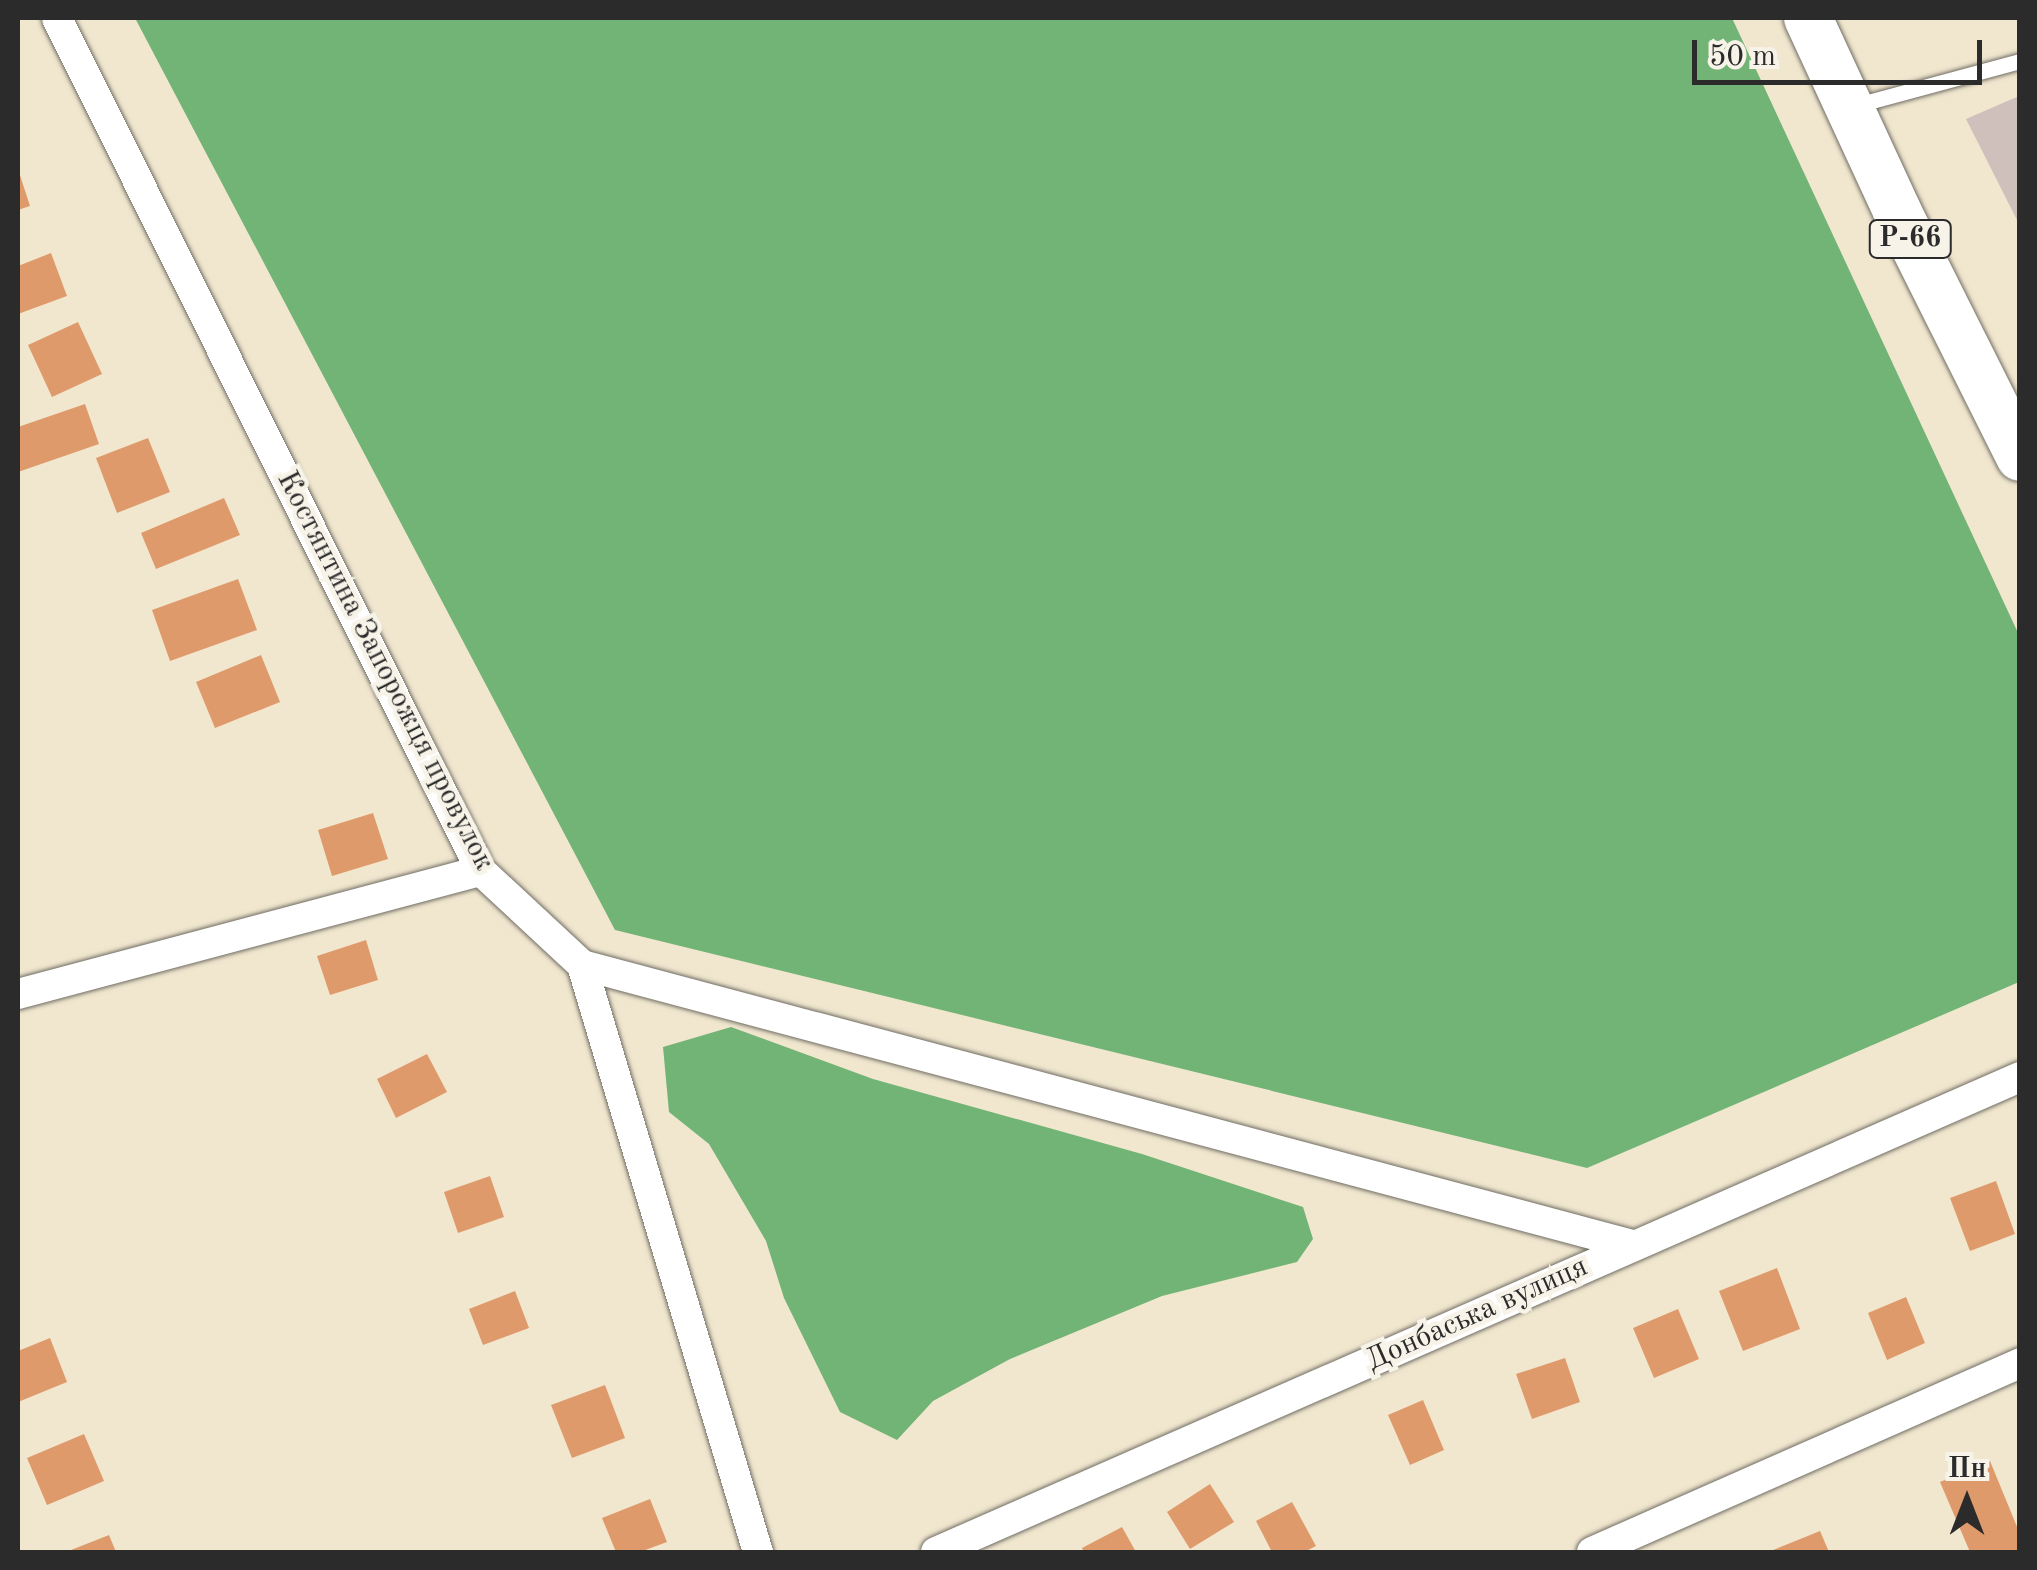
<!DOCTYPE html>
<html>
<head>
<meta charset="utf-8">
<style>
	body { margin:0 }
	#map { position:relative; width:2037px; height:1570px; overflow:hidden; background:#f1e7cf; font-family:"Old Standard TT",serif }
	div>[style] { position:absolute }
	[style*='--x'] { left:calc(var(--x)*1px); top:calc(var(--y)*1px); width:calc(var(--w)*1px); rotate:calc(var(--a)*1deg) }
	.industrial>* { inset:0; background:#cfc0bb }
	.forest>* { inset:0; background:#72b376 }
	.building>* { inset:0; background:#df9a6b }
	.roads { filter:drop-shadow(0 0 2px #706d64) drop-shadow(0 0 2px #706d64) }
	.lane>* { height:15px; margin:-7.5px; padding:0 7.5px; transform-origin:7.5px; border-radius:7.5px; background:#fff }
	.street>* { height:30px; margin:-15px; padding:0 15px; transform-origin:15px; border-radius:15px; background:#fff }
	.primary>* { height:48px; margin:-24px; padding:0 24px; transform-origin:24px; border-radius:24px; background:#fff }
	span { translate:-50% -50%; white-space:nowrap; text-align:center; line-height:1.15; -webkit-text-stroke:9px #f7f3e8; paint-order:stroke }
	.shield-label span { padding:2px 8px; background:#f7f3e8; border:2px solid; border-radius:8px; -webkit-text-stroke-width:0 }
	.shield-label { font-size:28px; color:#2b2b2b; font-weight:700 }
	.street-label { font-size:30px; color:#2b2b2b }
	.frame { position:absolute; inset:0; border:20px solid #2b2b2b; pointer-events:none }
	.north { position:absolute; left:1917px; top:1450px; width:100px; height:100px; -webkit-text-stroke:8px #f7f3e8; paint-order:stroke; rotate:0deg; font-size:28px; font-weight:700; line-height:40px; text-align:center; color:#2b2b2b }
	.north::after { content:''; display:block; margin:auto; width:35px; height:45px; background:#2b2b2b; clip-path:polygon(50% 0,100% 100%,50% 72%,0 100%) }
	.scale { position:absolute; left:1692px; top:40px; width:290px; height:45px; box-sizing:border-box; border:5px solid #2b2b2b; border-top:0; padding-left:12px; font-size:30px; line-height:35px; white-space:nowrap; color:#2b2b2b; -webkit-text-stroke:8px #f7f3e8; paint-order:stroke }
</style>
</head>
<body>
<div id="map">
	<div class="industrial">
		<div style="clip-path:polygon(2019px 96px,2020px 96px,2019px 224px,1966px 119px)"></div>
	</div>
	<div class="forest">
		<div style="clip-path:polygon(135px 18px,1732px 18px,2019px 635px,2019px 982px,1587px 1168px,615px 930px)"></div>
		<div style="clip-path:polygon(731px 1027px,873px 1079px,1142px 1154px,1303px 1207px,1313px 1239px,1297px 1262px,1162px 1296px,1010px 1359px,933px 1401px,897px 1440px,840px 1412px,784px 1298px,766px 1241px,709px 1144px,669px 1112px,663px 1047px)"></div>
	</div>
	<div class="building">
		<div style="clip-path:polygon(18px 169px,30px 206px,18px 210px)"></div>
		<div style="clip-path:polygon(51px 253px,67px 296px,18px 314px,18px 266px)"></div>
		<div style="clip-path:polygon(78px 322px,102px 374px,52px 397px,28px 345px)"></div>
		<div style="clip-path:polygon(85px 404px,99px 444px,18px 472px,18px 427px)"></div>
		<div style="clip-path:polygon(148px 438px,170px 492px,117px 513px,96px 458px)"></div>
		<div style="clip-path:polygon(224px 498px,240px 535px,156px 569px,141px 533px)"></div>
		<div style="clip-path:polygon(238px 579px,257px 630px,170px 661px,152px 610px)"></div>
		<div style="clip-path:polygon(261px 655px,280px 702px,215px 728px,196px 682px)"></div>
		<div style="clip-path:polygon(373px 813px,388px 859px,332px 876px,318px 830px)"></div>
		<div style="clip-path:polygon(366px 940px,378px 980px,330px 995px,317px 956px)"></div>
		<div style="clip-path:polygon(427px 1054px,447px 1092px,396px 1118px,377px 1079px)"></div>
		<div style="clip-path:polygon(490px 1176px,504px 1217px,458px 1233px,444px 1192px)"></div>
		<div style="clip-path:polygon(1996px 1181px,2015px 1234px,1970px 1251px,1950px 1198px)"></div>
		<div style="clip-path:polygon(1777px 1268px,1800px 1329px,1743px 1351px,1719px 1291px)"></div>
		<div style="clip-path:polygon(515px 1291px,529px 1328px,483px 1345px,469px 1309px)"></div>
		<div style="clip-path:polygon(1906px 1297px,1925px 1343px,1887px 1360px,1868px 1313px)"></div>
		<div style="clip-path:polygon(1678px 1309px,1699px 1359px,1654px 1378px,1633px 1328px)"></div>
		<div style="clip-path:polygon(50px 1338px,67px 1382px,18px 1402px,18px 1351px)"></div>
		<div style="clip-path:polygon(1565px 1358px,1580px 1402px,1532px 1419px,1516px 1374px)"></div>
		<div style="clip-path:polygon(605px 1385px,625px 1438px,572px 1458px,551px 1405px)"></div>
		<div style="clip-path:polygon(1423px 1400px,1444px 1450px,1410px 1465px,1388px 1415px)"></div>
		<div style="clip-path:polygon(84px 1434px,104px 1481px,47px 1505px,27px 1458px)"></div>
		<div style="clip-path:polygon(1990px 1461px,2020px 1534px,2020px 1552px,1970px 1552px,1940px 1482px)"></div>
		<div style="clip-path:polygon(1210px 1484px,1234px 1522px,1190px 1549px,1167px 1512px)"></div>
		<div style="clip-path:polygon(650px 1499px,667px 1542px,640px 1552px,616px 1552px,602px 1518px)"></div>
		<div style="clip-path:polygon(1292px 1502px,1316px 1546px,1304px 1552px,1272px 1552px,1256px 1521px)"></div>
		<div style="clip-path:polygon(1122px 1527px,1136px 1552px,1084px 1552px,1082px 1548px)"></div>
		<div style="clip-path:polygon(1820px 1531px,1829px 1552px,1768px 1552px)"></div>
		<div style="clip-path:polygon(109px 1535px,116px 1552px,66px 1552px)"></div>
	</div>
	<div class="roads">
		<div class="lane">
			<div style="--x:1853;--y:106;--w:173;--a:-15.1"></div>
		</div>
		<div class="street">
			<div style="--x:57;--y:18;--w:953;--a:63.57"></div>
			<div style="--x:481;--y:871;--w:138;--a:42.9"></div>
			<div style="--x:582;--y:965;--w:613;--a:73.31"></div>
			<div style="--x:582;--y:965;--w:1088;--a:14.92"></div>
			<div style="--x:18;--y:994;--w:479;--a:-14.9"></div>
			<div style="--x:936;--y:1552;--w:1184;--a:-23.66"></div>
			<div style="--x:1592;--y:1552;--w:468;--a:-23.8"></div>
		</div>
		<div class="primary">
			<div style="--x:1808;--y:18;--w:213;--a:65.2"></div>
			<div style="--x:1897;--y:211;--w:275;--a:63.4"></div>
		</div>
	</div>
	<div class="shield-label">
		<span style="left:1910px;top:239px">Р-66</span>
	</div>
	<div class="street-label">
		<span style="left:385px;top:671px;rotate:63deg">Костянтина Запорожця провулок</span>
		<span style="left:1477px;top:1314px;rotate:-24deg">Донбаська вулиця</span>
	</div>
	<div class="frame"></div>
	<div class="north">Пн</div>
	<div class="scale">50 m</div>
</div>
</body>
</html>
